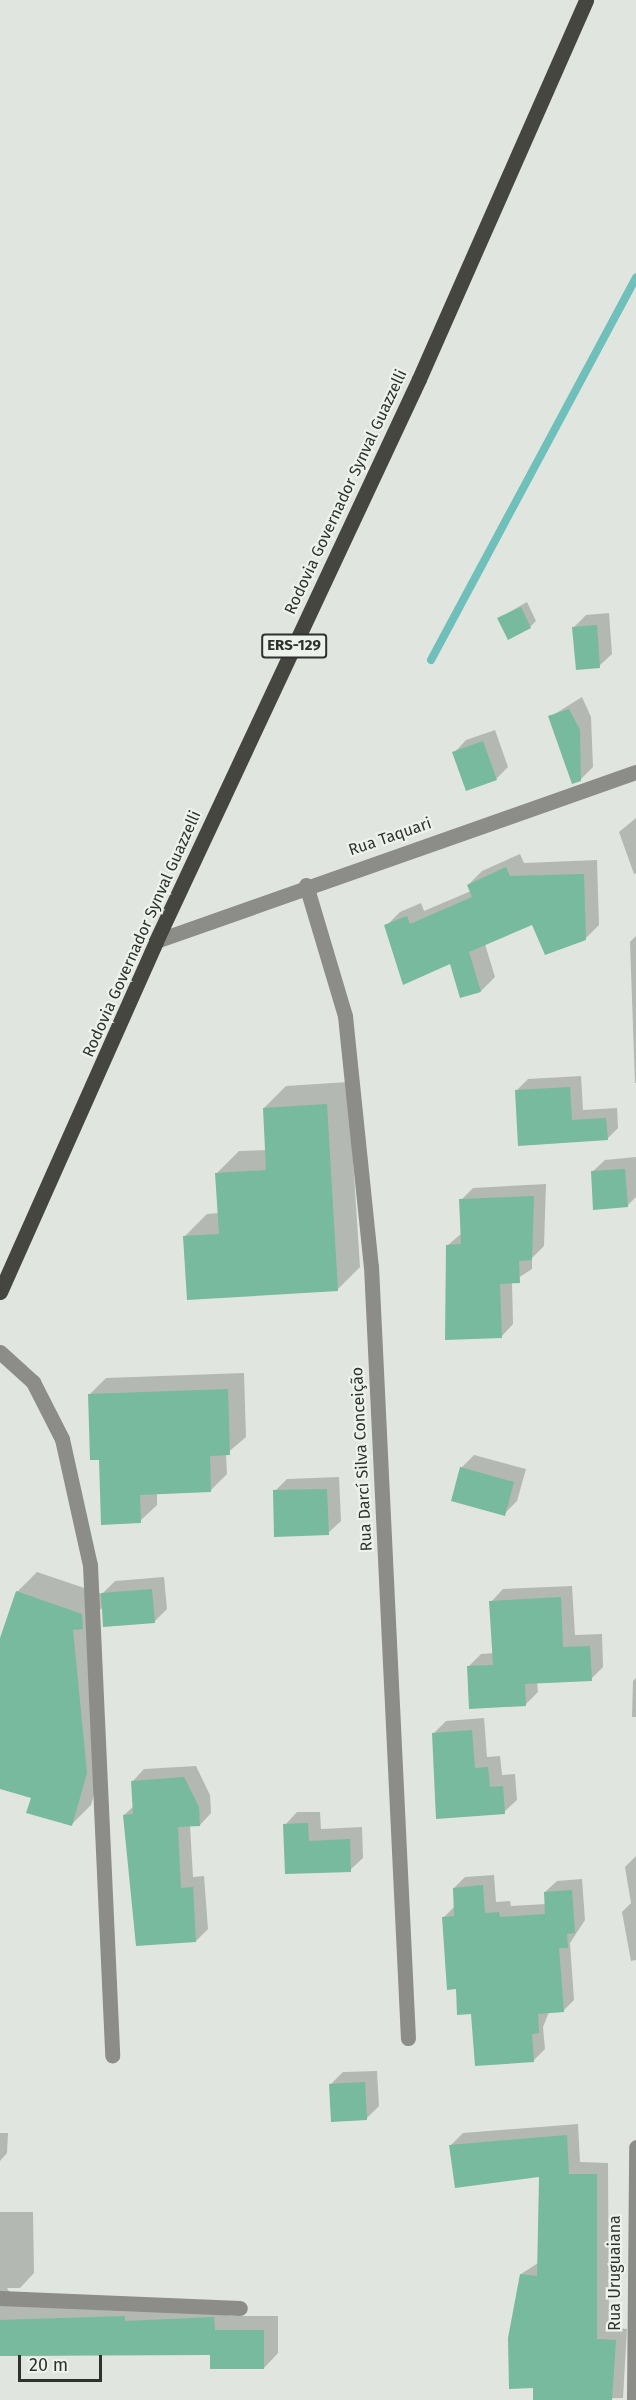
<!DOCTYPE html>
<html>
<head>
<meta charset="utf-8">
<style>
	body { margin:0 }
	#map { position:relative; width:636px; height:2400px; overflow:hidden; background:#e0e6df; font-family:"Fira Sans",sans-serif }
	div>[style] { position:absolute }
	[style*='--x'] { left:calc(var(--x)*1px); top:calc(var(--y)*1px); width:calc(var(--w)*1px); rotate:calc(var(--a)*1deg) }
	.shadow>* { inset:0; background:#0003 }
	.stream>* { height:8px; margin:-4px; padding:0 4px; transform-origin:4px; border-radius:4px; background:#6fc0ba }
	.building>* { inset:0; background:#77ba9d }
	.minor>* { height:15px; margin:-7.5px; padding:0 7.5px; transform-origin:7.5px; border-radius:7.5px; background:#8c8c89 }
	.major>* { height:15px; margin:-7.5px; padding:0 7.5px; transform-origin:7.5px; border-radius:7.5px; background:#454640 }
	span { translate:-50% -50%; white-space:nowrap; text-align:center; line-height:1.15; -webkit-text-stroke:4.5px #edf3ec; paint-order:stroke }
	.shield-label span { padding:2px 4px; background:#edf3ec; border:2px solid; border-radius:4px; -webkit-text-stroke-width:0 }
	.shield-label { font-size:15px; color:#2f312e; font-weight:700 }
	.street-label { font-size:16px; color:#2f312e }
	.scale { position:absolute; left:18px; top:2355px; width:84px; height:27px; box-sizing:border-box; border:3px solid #2f312e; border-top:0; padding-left:8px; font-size:18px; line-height:21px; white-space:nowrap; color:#2f312e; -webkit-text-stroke:4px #edf3ec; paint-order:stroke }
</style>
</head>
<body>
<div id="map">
	<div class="shadow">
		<div style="clip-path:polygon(527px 602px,536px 621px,530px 627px,499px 618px)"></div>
		<div style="clip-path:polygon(609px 613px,612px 654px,599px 666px,574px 627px,586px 615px)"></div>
		<div style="clip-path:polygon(582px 697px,591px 717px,593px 767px,580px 780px,550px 717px)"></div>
		<div style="clip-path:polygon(495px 730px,508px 767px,496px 779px,454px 753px,466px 740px)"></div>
		<div style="clip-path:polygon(636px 818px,636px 873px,634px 874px,619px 832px)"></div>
		<div style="clip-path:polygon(520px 854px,524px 863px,597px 860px,599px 925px,585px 939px,533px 923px,485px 944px,495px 977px,481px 991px,461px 997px,451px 962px,386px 926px,400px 912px,421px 903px,424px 911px,471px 891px,468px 885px,482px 871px)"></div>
		<div style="clip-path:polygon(636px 936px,636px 1083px,635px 1083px,630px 942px)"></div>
		<div style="clip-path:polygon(581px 1076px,583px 1110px,617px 1108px,618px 1128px,607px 1139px,516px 1091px,528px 1079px)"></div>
		<div style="clip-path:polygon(348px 1082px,360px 1267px,338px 1289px,185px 1236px,207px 1214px,219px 1213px,217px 1173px,239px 1151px,267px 1150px,264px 1108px,286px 1086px)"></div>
		<div style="clip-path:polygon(636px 1157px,636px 1197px,627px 1206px,592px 1172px,605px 1160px)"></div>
		<div style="clip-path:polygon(546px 1184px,544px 1246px,532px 1258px,532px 1269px,512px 1282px,513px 1324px,501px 1337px,448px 1245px,462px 1233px,461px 1200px,473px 1188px)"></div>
		<div style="clip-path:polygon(244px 1373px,246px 1437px,226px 1454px,227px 1474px,210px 1491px,157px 1493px,157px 1505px,140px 1521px,100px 1458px,90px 1394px,106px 1378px)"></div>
		<div style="clip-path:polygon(474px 1455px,526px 1469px,517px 1501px,504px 1514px,461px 1468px)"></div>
		<div style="clip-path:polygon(339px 1477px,341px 1521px,328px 1533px,275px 1491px,287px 1479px)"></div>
		<div style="clip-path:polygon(37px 1572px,102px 1594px,115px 1581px,164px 1577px,167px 1609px,154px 1622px,103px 1607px,93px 1617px,106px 1752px,91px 1805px,71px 1825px,0 1763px,0 1643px,17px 1592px)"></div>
		<div style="clip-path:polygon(572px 1586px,575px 1635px,602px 1634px,603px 1667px,591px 1679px,537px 1682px,538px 1692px,525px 1705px,468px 1667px,481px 1654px,494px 1653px,491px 1602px,503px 1589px)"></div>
		<div style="clip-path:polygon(636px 1678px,636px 1717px,632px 1717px,633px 1681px)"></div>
		<div style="clip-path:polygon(484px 1718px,487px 1757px,500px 1756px,502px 1775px,515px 1774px,517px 1800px,504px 1812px,434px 1733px,446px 1721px)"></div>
		<div style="clip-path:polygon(196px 1766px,210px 1795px,211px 1813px,200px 1825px,190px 1825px,193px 1877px,204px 1876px,208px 1929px,196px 1941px,124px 1815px,134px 1806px,133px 1781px,144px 1769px)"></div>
		<div style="clip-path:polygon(297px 1812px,320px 1812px,321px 1829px,362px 1827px,363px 1858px,350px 1870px,285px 1825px)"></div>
		<div style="clip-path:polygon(636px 1856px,636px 1960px,631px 1961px,622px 1912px,631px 1903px,625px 1867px)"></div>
		<div style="clip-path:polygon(494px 1875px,496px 1902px,510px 1901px,511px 1906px,546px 1904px,545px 1892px,557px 1881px,582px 1879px,585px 1920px,570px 1943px,574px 2000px,563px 2011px,549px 2012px,543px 2027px,545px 2049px,533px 2061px,473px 2013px,457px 1988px,444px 1917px,455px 1906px,454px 1888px,465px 1877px)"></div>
		<div style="clip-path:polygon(377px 2071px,379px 2106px,366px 2119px,330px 2085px,343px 2072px)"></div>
		<div style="clip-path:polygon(578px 2124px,580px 2162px,608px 2163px,609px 2327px,627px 2329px,623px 2398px,535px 2400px,521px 2274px,538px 2263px,541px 2175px,451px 2145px,463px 2133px)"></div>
		<div style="clip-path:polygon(0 2133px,8px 2133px,7px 2153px,0 2161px)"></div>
		<div style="clip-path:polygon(0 2212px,33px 2212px,34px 2273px,20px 2288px,7px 2288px,10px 2293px,228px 2303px,229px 2316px,278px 2316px,278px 2353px,264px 2368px,212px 2353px,0 2356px)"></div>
	</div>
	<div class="stream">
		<div style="--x:431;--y:660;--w:434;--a:-61.8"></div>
	</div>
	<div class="building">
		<div style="clip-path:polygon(521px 607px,531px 628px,508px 640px,497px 618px)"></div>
		<div style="clip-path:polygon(597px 625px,600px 668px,576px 670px,572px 627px)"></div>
		<div style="clip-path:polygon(569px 709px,580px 730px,581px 781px,572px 784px,548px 716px)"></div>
		<div style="clip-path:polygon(483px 741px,497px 780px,466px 791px,452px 752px)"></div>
		<div style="clip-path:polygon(506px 867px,510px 876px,584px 874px,586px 940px,545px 955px,532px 925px,469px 952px,481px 992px,460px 998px,450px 964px,403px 985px,384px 925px,407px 916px,410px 924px,472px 897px,467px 885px)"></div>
		<div style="clip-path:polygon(570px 1087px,572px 1120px,606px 1118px,608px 1140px,518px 1146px,515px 1090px)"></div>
		<div style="clip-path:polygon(327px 1104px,338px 1291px,187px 1300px,183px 1236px,219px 1234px,215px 1173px,266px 1170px,263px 1108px)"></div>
		<div style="clip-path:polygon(625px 1169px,628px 1207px,593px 1210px,591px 1171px)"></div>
		<div style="clip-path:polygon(534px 1196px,532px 1260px,519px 1261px,520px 1283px,500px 1284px,502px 1338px,445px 1340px,446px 1245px,461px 1244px,459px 1199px)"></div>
		<div style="clip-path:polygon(228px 1389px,230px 1455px,210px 1456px,211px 1492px,140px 1495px,141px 1523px,101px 1525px,99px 1460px,90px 1460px,88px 1394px)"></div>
		<div style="clip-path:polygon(460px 1467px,514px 1482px,505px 1516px,451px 1501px)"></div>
		<div style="clip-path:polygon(327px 1489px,329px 1535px,274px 1537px,273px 1490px)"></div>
		<div style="clip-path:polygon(152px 1589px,155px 1623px,103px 1627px,101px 1593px)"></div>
		<div style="clip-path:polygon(16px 1591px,82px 1614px,83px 1629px,73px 1630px,87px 1773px,72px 1826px,26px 1813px,31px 1798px,0 1789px,0 1638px)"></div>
		<div style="clip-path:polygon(561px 1597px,563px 1647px,590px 1646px,592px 1681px,525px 1684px,526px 1706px,469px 1709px,467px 1666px,493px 1665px,489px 1601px)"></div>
		<div style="clip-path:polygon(472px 1730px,475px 1768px,488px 1767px,490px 1787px,503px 1786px,505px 1814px,436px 1819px,432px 1733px)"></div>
		<div style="clip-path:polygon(184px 1777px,199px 1807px,200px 1826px,178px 1827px,181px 1888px,193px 1887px,196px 1942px,136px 1946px,123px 1815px,133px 1814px,131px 1781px)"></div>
		<div style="clip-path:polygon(308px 1823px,309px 1841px,350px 1839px,351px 1872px,285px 1874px,283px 1824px)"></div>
		<div style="clip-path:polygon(483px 1885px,485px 1913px,499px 1912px,500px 1917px,545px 1914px,544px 1892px,572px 1890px,575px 1933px,567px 1934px,568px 1948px,559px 1948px,564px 2012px,538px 2014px,539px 2033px,532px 2034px,534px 2062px,475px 2066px,471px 2014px,457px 2015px,456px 1989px,447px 1990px,442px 1917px,454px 1916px,453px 1888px)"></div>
		<div style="clip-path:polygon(365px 2082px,367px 2120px,331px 2122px,329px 2084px)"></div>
		<div style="clip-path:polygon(567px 2135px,569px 2174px,597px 2174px,597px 2339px,616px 2340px,612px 2400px,533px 2400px,533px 2388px,509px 2389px,508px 2338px,520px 2274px,537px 2276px,539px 2177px,455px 2188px,449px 2145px)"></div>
		<div style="clip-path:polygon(125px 2316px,125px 2321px,214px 2317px,215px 2330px,264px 2330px,264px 2369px,210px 2369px,210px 2355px,0 2356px,0 2320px)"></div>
	</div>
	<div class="minor">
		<div style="--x:306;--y:885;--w:137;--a:73.4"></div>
		<div style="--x:345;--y:1016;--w:251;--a:84.1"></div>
		<div style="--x:371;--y:1266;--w:773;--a:87.26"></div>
		<div style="--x:156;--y:941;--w:509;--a:-19.4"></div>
		<div style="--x:0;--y:1352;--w:45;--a:42.3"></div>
		<div style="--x:33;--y:1382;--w:64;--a:63"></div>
		<div style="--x:62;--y:1439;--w:129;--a:77.5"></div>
		<div style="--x:90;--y:1565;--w:491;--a:87.4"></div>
		<div style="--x:0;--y:2298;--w:240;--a:2.4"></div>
		<div style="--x:634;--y:2400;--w:253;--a:-89.5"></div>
	</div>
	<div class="major">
		<div style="--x:0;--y:1292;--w:384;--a:-66"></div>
		<div style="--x:156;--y:941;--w:620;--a:-64.92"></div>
		<div style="--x:419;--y:379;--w:414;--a:-66.2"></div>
	</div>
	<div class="shield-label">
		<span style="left:294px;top:646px">ERS-129</span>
	</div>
	<div class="street-label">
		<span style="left:346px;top:492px;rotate:-65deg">Rodovia Governador Synval Guazzelli</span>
		<span style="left:390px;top:837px;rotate:-19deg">Rua Taquari</span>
		<span style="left:142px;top:934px;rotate:-66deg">Rodovia Governador Synval Guazzelli</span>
		<span style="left:362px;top:1459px;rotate:-93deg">Rua Darcí Silva Conceição</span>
		<span style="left:615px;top:2273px;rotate:-90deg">Rua Uruguaiana</span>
	</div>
	<div class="scale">20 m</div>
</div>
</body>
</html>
